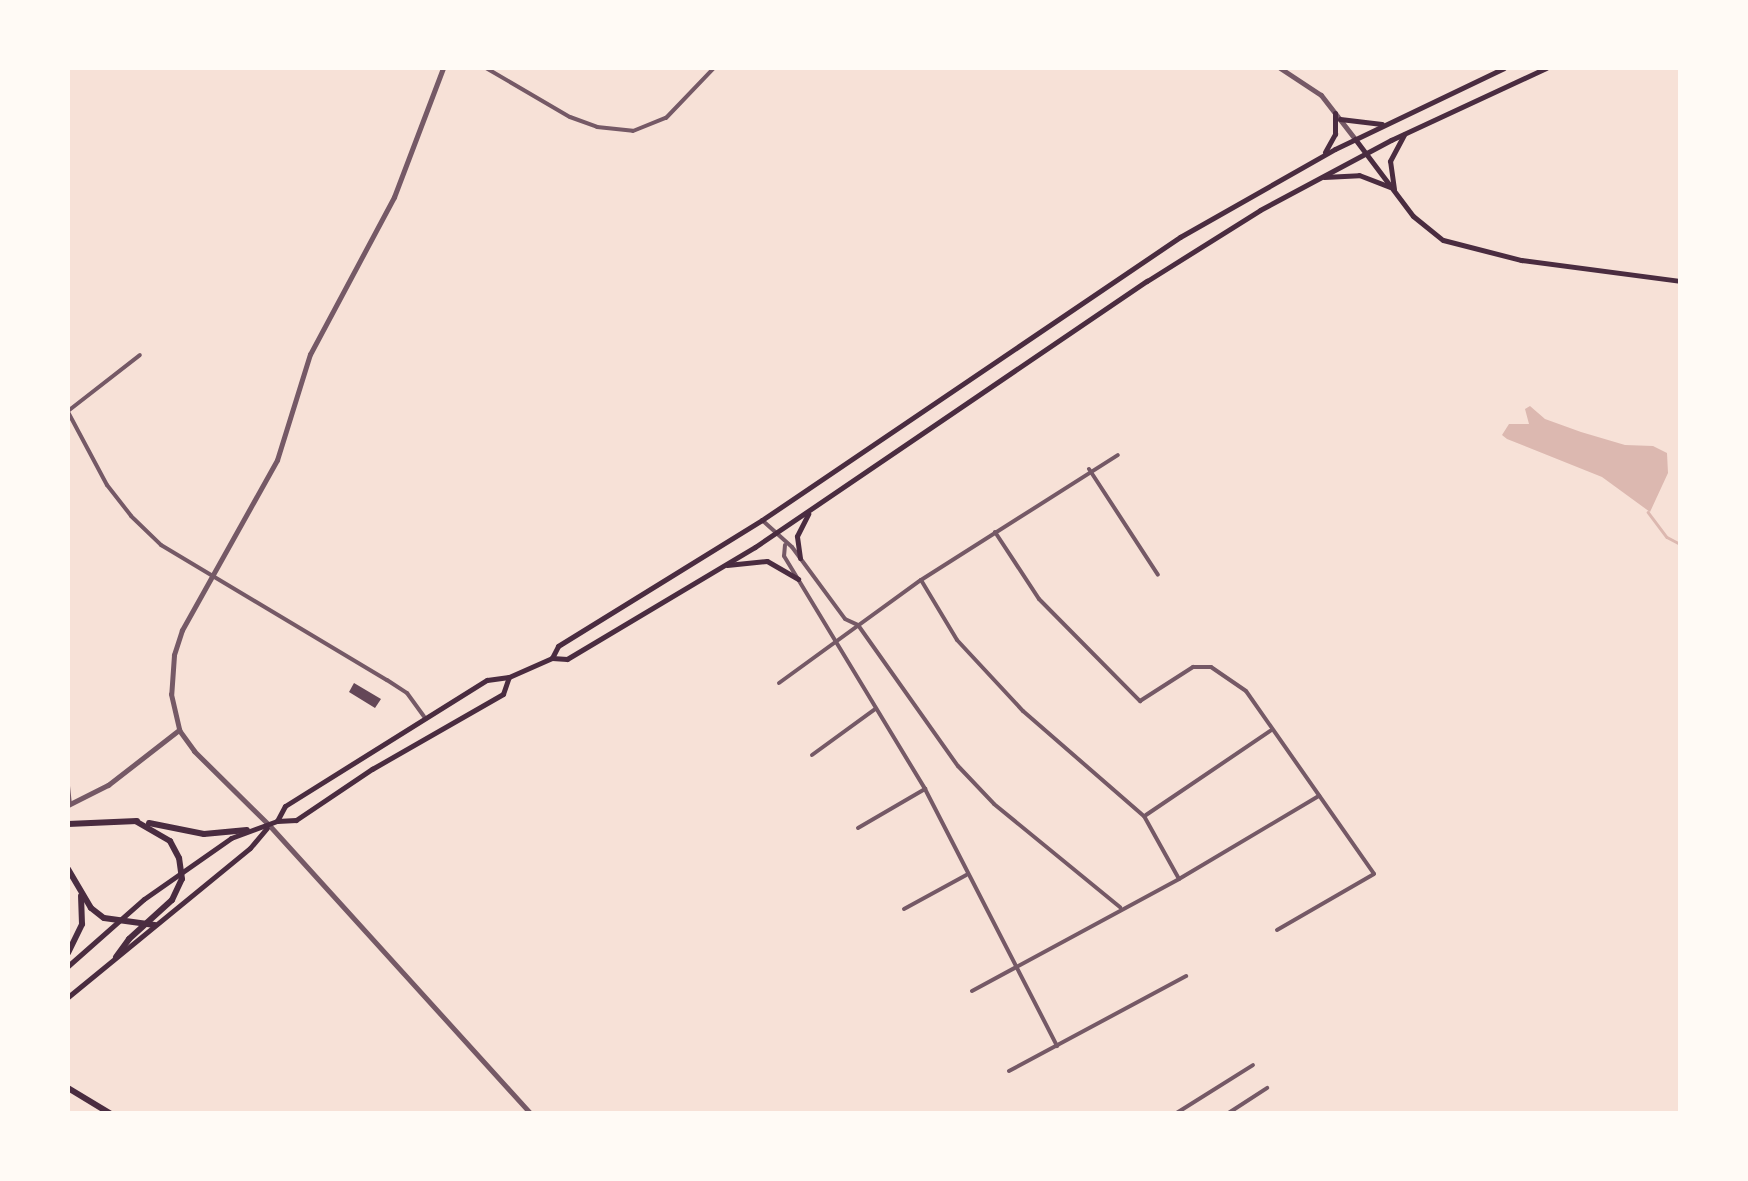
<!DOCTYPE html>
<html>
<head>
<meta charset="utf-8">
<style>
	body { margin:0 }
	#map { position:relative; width:1748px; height:1181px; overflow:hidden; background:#f7e1d7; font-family:Overpass,sans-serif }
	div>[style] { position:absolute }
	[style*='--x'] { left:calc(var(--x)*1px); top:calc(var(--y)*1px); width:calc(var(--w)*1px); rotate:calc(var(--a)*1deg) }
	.water>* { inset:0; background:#dcb8b0 }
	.stream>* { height:2.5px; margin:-1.25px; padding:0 1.25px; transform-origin:1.25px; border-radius:1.25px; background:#dcb8b0 }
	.building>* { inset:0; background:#644757 }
	.minor>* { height:4px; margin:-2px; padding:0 2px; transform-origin:2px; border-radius:2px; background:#755966 }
	.tertiary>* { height:5px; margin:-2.5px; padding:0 2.5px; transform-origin:2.5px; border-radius:2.5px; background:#755966 }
	.secondary>* { height:5px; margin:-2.5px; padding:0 2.5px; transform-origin:2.5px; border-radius:2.5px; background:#4a2c40 }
	.motorway>* { height:6px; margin:-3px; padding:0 3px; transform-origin:3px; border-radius:3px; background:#4a2c40 }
	span { translate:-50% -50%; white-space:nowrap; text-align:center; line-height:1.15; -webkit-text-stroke:8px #fffaf5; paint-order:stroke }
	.frame { position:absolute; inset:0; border:70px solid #fffaf5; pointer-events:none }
</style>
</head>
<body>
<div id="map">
	<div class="water">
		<div style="clip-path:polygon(1530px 406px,1545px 419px,1581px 432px,1625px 445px,1653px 446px,1667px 453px,1668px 473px,1650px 512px,1602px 477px,1507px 439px,1502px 435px,1509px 424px,1529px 424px,1525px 409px)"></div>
	</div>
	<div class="stream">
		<div style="--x:1648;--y:512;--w:31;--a:53"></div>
		<div style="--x:1667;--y:537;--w:15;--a:28"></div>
	</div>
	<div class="building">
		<div style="clip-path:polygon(354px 683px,381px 699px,375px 708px,349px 692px)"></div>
	</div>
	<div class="minor">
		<div style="--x:486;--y:68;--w:97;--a:30.3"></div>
		<div style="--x:570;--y:117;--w:29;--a:20"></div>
		<div style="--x:597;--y:127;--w:36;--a:6"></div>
		<div style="--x:633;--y:131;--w:35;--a:-22"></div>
		<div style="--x:666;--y:118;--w:69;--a:-46.2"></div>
		<div style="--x:68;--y:411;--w:91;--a:-37.9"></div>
		<div style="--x:68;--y:412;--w:83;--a:61.9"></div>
		<div style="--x:107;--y:485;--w:39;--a:52"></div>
		<div style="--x:131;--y:516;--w:42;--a:44"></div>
		<div style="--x:161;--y:545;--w:263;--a:30.9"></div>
		<div style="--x:387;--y:680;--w:24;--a:33"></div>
		<div style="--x:407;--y:693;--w:29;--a:54"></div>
		<div style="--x:1089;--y:469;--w:126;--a:56.9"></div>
		<div style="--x:762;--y:520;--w:40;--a:42"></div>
		<div style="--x:792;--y:547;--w:89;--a:53.6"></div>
		<div style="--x:845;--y:619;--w:14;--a:25"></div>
		<div style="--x:858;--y:625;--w:173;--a:54.7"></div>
		<div style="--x:958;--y:766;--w:52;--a:46.5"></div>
		<div style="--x:994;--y:804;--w:163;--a:39.3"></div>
		<div style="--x:995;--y:532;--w:80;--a:56.7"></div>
		<div style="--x:1039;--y:599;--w:144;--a:45.3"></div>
		<div style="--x:1140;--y:701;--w:63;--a:-32.7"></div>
		<div style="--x:1193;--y:667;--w:18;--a:0"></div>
		<div style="--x:1211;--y:667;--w:42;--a:34.4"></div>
		<div style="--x:1246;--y:691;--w:223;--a:55"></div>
		<div style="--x:1374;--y:874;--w:112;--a:150"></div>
		<div style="--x:785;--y:545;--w:11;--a:95"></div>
		<div style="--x:784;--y:556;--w:272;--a:58.8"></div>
		<div style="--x:925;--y:789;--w:289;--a:62.8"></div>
		<div style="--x:921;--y:580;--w:70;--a:59"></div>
		<div style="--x:957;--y:640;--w:97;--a:47.1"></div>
		<div style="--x:1023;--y:711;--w:160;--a:41"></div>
		<div style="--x:1144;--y:816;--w:72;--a:60.9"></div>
		<div style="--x:779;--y:683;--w:175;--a:-36"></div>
		<div style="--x:921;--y:580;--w:233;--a:-32.4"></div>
		<div style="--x:812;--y:755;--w:78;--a:-36.1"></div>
		<div style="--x:68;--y:786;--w:18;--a:84"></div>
		<div style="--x:1146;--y:815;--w:150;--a:-34.1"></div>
		<div style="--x:858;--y:828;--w:78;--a:-30.2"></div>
		<div style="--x:904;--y:909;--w:71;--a:-28.7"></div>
		<div style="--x:972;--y:991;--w:235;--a:-28.4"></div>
		<div style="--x:1179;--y:879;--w:163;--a:-30.7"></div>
		<div style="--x:1009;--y:1071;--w:201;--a:-28.2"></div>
		<div style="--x:1175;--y:1114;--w:92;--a:-32.1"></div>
		<div style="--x:1227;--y:1114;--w:48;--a:-33"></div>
	</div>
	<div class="tertiary">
		<div style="--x:443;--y:68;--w:138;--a:110.8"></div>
		<div style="--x:394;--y:197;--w:178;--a:118.1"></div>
		<div style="--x:310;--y:354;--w:111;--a:107.3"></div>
		<div style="--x:277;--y:460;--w:195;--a:119.2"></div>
		<div style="--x:182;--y:630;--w:26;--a:108"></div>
		<div style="--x:174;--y:655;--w:39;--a:94"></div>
		<div style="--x:171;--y:694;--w:37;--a:77"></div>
		<div style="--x:179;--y:730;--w:26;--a:54"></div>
		<div style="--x:194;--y:751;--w:105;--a:44.6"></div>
		<div style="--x:269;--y:825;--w:390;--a:47.8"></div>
		<div style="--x:1280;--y:68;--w:49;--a:33.4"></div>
		<div style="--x:1321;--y:95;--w:56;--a:52.3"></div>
		<div style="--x:68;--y:805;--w:45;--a:-26.6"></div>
		<div style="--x:108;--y:785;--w:90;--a:-37.8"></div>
	</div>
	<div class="secondary">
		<div style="--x:1340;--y:119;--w:42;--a:6.8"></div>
		<div style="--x:1355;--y:139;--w:96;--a:53"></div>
		<div style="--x:1413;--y:216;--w:38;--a:39"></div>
		<div style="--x:1443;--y:240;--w:81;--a:14.4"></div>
		<div style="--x:1521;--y:260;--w:160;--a:7.5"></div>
		<div style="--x:1325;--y:152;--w:21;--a:-61"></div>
		<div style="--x:1335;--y:134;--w:21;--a:-90"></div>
		<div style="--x:1324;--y:177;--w:35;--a:-3"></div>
		<div style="--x:1359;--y:175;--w:33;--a:21"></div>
		<div style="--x:1394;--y:189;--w:28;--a:-98"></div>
		<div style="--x:1390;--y:161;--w:30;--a:-62"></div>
		<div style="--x:800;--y:558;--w:22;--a:-98"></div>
		<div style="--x:797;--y:536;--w:25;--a:-63"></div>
		<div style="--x:727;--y:565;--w:40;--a:-5.7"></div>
		<div style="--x:767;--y:561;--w:36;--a:30"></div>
		<div style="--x:552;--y:658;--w:13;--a:-63"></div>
		<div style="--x:558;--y:646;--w:240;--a:-31.7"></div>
		<div style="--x:762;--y:520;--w:505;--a:-34.1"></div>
		<div style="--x:1180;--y:237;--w:178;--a:-29.6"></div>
		<div style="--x:1335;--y:149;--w:187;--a:-25.6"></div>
		<div style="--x:277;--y:821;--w:17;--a:-62"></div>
		<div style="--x:285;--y:806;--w:238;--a:-32"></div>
		<div style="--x:487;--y:680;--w:22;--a:-8"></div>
		<div style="--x:509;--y:677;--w:47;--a:-23.8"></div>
		<div style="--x:552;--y:658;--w:15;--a:4"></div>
		<div style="--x:567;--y:659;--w:219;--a:-30.8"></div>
		<div style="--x:755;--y:547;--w:474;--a:-34.2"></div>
		<div style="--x:1147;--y:281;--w:133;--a:-32.1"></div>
		<div style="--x:1260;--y:210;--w:149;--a:-28.1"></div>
		<div style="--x:1391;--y:140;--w:171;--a:-24.9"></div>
		<div style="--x:68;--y:966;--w:101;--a:-41.4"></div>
		<div style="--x:144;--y:899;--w:106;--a:-35"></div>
		<div style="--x:231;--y:838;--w:49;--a:-20.3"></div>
		<div style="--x:277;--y:821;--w:19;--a:-3"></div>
		<div style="--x:296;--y:820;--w:92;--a:-33.9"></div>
		<div style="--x:372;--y:769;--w:151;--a:-29.8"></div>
		<div style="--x:503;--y:694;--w:18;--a:-71"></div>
		<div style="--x:68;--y:997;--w:235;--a:-39.3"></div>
		<div style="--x:250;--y:848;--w:26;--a:-50"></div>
	</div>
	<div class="motorway">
		<div style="--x:149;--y:823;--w:56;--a:11.3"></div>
		<div style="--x:204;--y:834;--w:43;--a:-5.3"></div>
		<div style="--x:68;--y:824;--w:69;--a:-2.5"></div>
		<div style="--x:68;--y:869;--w:45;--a:59.5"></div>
		<div style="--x:91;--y:908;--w:16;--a:38"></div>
		<div style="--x:104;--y:918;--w:51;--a:7.8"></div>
		<div style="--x:68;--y:953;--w:32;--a:-64"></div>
		<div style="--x:82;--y:924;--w:28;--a:-92"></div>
		<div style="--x:116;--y:957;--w:22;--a:-54"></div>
		<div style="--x:129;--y:939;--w:58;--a:-42.2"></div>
		<div style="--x:172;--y:900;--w:23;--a:-65"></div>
		<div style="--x:182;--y:879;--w:21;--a:-98"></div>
		<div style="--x:179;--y:858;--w:19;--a:-118"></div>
		<div style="--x:170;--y:841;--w:39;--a:-150"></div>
		<div style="--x:68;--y:1088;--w:50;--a:31.2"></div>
	</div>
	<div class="frame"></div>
</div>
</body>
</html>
